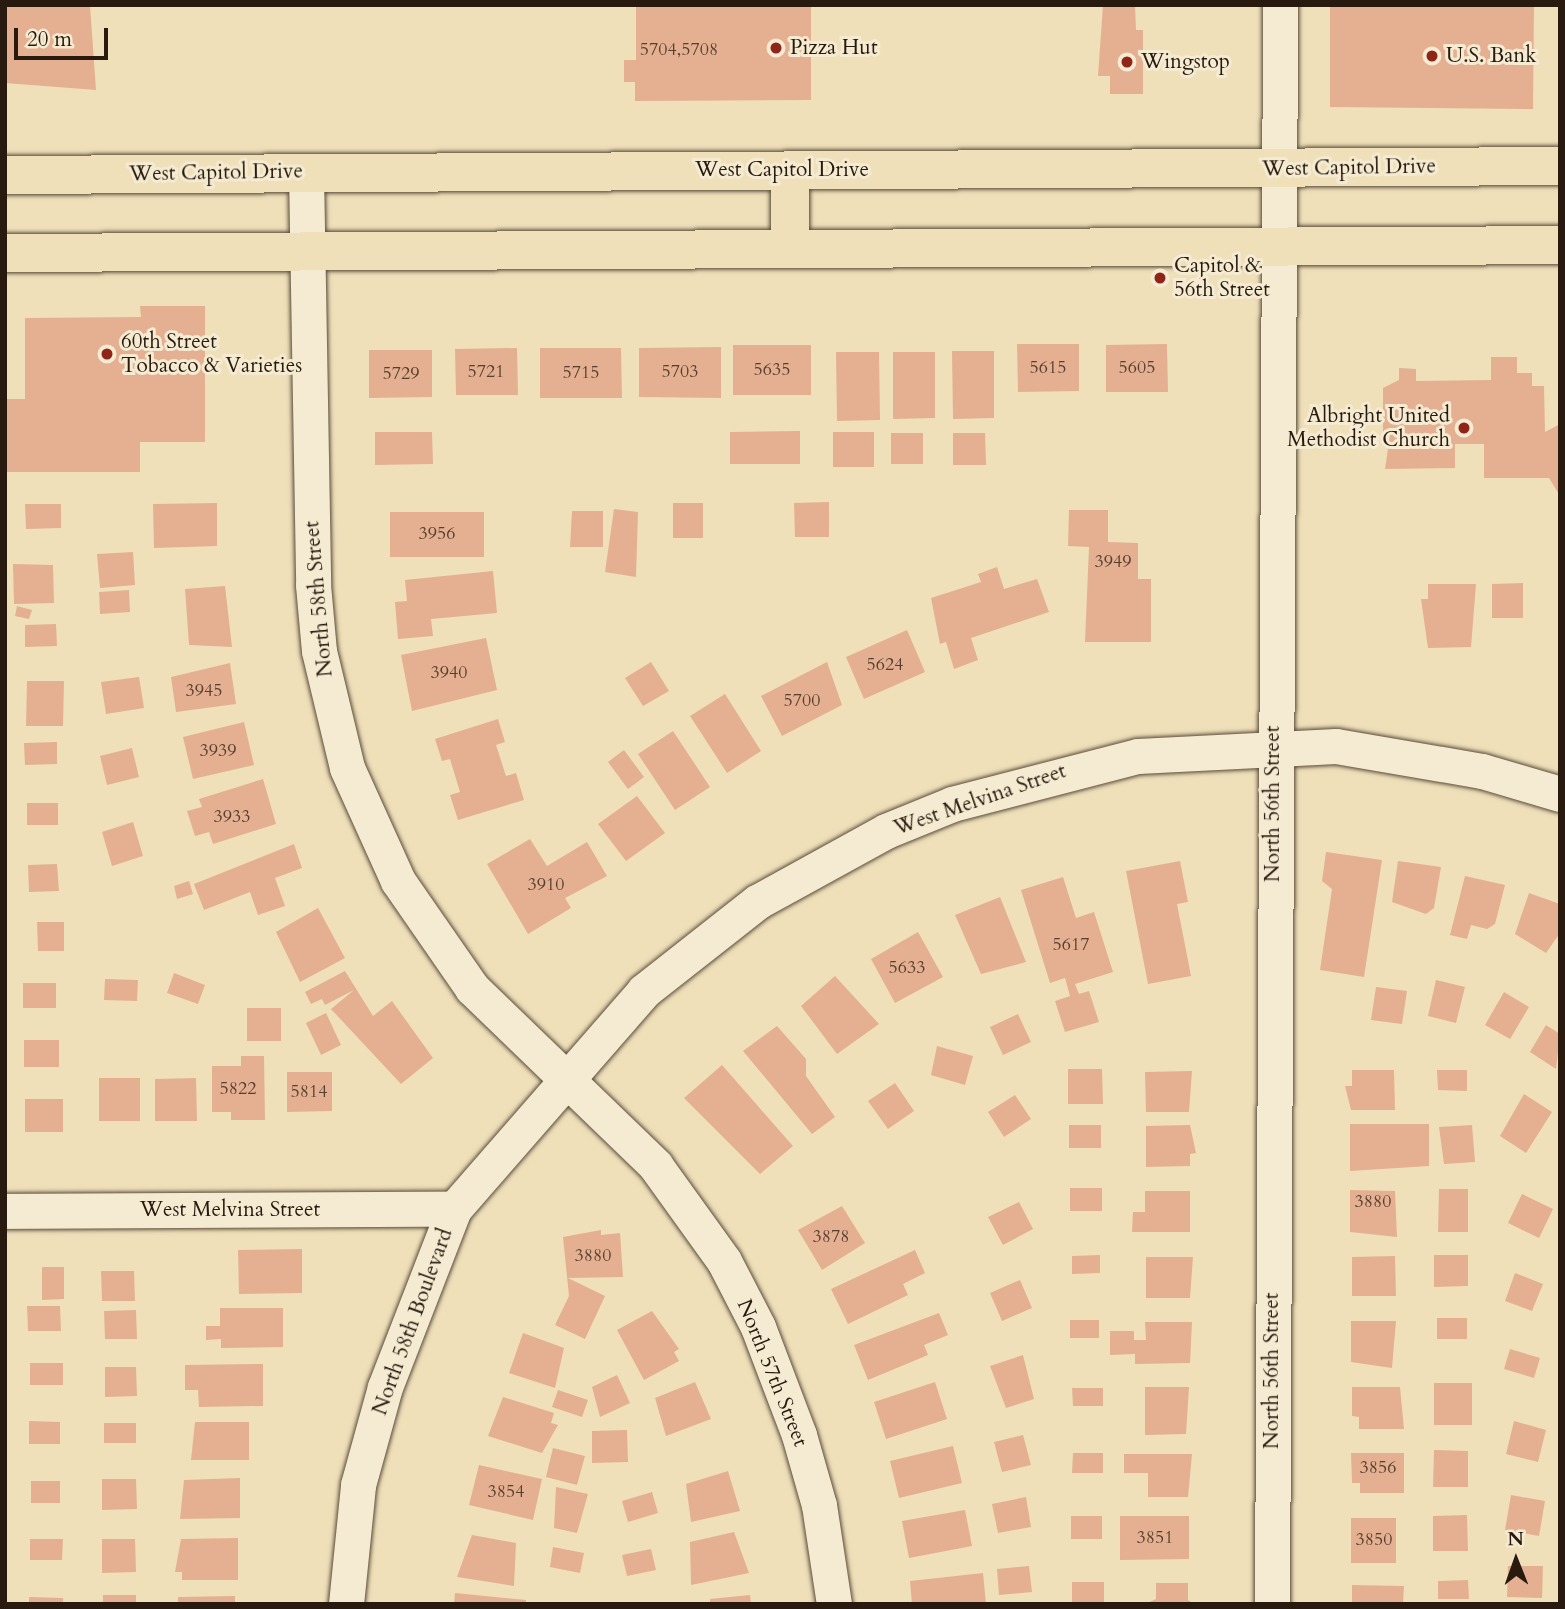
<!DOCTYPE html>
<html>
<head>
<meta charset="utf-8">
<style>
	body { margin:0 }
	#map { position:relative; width:1565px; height:1609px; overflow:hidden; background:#efe0ba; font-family:Cardo,serif }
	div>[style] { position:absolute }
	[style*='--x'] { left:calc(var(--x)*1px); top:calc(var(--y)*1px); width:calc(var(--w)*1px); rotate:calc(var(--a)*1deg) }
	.building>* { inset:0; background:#e4b091 }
	.roads { filter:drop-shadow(0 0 2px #5a4c39) drop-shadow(0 0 2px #5a4c39) }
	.minor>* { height:35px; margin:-17.5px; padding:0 17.5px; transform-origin:17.5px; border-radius:17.5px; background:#f5ebd2 }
	.major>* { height:38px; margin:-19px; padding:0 19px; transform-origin:19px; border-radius:19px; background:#efe0ba }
	.dots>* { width:19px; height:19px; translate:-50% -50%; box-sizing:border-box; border:4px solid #f5ebd2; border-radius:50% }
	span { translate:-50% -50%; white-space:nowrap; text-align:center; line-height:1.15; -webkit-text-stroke:6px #f5ebd2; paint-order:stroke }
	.number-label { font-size:18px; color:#57402f }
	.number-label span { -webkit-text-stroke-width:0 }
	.poi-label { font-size:21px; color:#281a0e }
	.left { translate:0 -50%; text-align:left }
	.right { translate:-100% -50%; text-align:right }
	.street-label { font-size:21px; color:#281a0e }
	.frame { position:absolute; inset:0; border:7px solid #281a0e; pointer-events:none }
	.north { position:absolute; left:1481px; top:1525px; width:70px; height:70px; -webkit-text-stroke:5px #f5ebd2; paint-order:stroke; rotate:359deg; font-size:19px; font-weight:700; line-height:28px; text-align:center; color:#281a0e }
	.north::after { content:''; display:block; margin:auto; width:24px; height:32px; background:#281a0e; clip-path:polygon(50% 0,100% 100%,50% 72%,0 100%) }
	.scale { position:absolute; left:14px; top:28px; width:94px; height:32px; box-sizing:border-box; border:4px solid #281a0e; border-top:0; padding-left:9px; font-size:21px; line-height:24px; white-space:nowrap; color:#281a0e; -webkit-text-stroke:5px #f5ebd2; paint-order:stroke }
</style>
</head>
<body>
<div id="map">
	<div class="building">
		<div style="clip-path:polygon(5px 5px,90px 5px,96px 90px,5px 83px)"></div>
		<div style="clip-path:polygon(811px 5px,811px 100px,635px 101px,635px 82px,624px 82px,624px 60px,636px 60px,636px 7px)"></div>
		<div style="clip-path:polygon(1103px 5px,1135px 5px,1136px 30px,1143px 30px,1143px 94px,1110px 94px,1110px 76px,1098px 76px)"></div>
		<div style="clip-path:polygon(1330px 5px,1534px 5px,1533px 109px,1330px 107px)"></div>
		<div style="clip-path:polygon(140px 306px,205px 306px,205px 442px,140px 442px,140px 472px,5px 472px,5px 399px,25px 399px,25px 318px,141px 317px)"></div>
		<div style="clip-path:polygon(1017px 344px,1079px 344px,1079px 391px,1018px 392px)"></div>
		<div style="clip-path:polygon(1167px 344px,1168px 392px,1106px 392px,1106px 345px)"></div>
		<div style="clip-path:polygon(733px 345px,811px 345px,811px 395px,733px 395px)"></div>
		<div style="clip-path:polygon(721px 347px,721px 398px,639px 397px,639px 348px)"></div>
		<div style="clip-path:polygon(517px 348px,518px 395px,456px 395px,455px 349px)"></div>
		<div style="clip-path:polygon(540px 348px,621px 348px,622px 398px,540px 398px)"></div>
		<div style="clip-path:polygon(369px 350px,432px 350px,432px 397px,369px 398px)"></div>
		<div style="clip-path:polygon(952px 351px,994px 351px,994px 418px,953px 419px)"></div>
		<div style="clip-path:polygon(836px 352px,879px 352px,880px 420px,837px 421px)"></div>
		<div style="clip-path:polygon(893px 352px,935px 352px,935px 418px,893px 419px)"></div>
		<div style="clip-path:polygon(1491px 357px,1517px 357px,1517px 373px,1532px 373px,1532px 386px,1544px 386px,1545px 432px,1560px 424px,1560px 496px,1549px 478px,1484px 478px,1484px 444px,1455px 444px,1455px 468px,1385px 469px,1390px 435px,1383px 435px,1383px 388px,1399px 380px,1399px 368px,1416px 369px,1416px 381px,1491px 380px)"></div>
		<div style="clip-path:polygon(800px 431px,800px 464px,730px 464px,730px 432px)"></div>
		<div style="clip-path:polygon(375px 432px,432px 432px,433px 464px,375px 465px)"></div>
		<div style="clip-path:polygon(833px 432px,874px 432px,874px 467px,833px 467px)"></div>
		<div style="clip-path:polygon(891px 433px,923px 433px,923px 464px,891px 464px)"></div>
		<div style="clip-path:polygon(953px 433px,985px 433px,986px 465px,953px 465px)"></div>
		<div style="clip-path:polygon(829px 502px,829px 537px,795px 537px,794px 503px)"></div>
		<div style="clip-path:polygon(217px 503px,217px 546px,154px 548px,153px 504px)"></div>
		<div style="clip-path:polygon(673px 503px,703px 503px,703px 538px,673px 538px)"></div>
		<div style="clip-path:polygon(25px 504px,61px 504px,61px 528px,26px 529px)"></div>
		<div style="clip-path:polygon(614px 509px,638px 512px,636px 577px,605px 572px)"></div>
		<div style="clip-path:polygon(1069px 510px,1108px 510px,1108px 542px,1138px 543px,1138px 579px,1151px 579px,1151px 642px,1085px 642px,1089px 547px,1068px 546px)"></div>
		<div style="clip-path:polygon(572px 511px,603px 511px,603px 547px,570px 547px)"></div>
		<div style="clip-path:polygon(390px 512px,484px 512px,484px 557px,390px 557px)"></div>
		<div style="clip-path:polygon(133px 552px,135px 585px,100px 588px,97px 554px)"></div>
		<div style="clip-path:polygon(13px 564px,53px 565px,54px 603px,14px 604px)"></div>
		<div style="clip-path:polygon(997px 567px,1004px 589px,1037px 579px,1049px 612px,971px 638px,978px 660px,954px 669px,946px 642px,940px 644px,931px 598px,981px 582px,978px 574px)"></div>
		<div style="clip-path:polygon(493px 571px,497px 613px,431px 619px,433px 636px,398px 639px,395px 602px,407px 601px,405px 580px)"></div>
		<div style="clip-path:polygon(1523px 583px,1523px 618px,1492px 618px,1492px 584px)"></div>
		<div style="clip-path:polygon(1428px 584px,1476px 584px,1471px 647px,1428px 648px,1421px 599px,1428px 599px)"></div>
		<div style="clip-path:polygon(225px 586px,232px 647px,189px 645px,185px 589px)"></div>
		<div style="clip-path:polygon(129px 590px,130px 612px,100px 614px,99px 592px)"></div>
		<div style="clip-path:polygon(17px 606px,32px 610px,29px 619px,15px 616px)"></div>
		<div style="clip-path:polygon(56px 624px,57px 646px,25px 647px,25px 625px)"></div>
		<div style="clip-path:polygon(907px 630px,925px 672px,864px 699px,846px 657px)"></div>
		<div style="clip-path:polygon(486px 638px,497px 690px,412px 711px,401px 655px)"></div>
		<div style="clip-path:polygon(651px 662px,669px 691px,643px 706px,625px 678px)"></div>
		<div style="clip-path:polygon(827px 662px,842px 705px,782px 736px,761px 696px)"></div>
		<div style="clip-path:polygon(230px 663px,236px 704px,176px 712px,171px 677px)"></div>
		<div style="clip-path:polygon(139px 677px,144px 708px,106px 714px,101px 682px)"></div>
		<div style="clip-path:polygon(27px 681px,64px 681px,63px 726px,26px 726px)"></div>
		<div style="clip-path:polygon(725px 694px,761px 751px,727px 773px,690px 716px)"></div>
		<div style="clip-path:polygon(498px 719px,505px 742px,496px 745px,506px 776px,516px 773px,524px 800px,458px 820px,450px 795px,460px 792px,450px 759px,442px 761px,435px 739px)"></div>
		<div style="clip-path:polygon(244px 722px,254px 765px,193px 779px,183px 737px)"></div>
		<div style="clip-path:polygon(673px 731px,710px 787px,675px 810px,638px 754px)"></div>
		<div style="clip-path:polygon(57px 742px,57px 764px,25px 765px,24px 743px)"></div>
		<div style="clip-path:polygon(132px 748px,139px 777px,107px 785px,100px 756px)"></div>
		<div style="clip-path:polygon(624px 750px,644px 777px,628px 789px,608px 762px)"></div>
		<div style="clip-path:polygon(263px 779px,276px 824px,213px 844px,209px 832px,195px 836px,187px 811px,202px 807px,199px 799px)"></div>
		<div style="clip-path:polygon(637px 796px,665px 833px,626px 861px,598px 824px)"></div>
		<div style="clip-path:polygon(27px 803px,58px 803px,58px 825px,27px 825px)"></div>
		<div style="clip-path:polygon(133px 822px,143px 856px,112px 866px,102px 832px)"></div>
		<div style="clip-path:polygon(530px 839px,547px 866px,587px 842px,607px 876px,565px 898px,571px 908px,528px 934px,487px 864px)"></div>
		<div style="clip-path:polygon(294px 844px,302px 868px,275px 878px,285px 906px,258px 915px,250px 892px,204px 910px,194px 884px)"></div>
		<div style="clip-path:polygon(1326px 852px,1382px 860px,1364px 977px,1320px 970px,1332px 889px,1322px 881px)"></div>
		<div style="clip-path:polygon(1180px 861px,1188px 902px,1177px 904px,1191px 976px,1148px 984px,1126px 871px)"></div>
		<div style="clip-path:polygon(1398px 861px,1441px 867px,1434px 908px,1426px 914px,1392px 902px)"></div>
		<div style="clip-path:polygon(57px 864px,59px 891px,29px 892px,28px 865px)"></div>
		<div style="clip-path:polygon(1465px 876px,1505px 885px,1495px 924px,1487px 929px,1471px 925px,1467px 939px,1450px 935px)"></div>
		<div style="clip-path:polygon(1063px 877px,1076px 918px,1094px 912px,1113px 972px,1075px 984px,1079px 994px,1089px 991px,1099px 1022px,1065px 1032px,1055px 1001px,1070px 996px,1065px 978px,1050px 983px,1021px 890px)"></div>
		<div style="clip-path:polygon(189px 881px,193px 894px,177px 899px,174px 886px)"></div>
		<div style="clip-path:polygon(1529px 893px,1560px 904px,1560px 933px,1546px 953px,1515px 934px)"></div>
		<div style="clip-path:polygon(1000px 897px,1026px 962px,981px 974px,955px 915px)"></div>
		<div style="clip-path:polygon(318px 908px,345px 958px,300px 982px,276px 932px)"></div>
		<div style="clip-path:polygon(37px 922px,64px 922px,64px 951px,38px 951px)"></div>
		<div style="clip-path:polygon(918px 932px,943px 977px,895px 1003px,871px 959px)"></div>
		<div style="clip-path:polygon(345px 971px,373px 1016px,392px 1001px,433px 1058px,401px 1084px,331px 1009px,354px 990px,325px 1005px,322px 999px,311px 1004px,305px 992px)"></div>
		<div style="clip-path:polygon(174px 973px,205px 985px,198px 1004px,167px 993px)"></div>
		<div style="clip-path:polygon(835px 976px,879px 1024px,837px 1054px,801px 1006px)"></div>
		<div style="clip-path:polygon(105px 979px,138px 980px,137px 1001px,104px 1000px)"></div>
		<div style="clip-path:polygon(1436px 980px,1465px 987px,1456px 1023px,1428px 1016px)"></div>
		<div style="clip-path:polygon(23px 983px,56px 983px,56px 1008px,23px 1008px)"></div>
		<div style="clip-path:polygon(1376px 987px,1407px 991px,1402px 1024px,1371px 1020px)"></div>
		<div style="clip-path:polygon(1504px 992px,1529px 1007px,1510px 1039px,1485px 1025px)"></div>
		<div style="clip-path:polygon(247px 1008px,281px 1008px,281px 1041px,247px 1041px)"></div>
		<div style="clip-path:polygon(326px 1013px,341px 1045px,321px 1055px,306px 1023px)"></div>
		<div style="clip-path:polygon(1018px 1014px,1031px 1042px,1003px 1055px,990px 1027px)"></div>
		<div style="clip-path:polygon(1546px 1025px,1560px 1034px,1556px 1069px,1530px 1052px)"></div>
		<div style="clip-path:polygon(777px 1026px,806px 1059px,806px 1076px,835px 1117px,812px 1134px,743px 1051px)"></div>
		<div style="clip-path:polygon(24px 1040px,59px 1040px,59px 1067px,24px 1067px)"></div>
		<div style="clip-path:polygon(937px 1046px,973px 1056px,965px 1085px,931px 1075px)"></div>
		<div style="clip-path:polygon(241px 1056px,264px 1056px,265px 1120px,231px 1120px,231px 1112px,212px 1112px,212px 1066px,241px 1066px)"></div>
		<div style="clip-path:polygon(722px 1065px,793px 1146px,760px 1174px,684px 1098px)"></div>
		<div style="clip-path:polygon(1068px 1069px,1102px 1069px,1103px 1104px,1068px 1104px)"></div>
		<div style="clip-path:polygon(1352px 1070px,1394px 1070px,1395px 1110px,1351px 1110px,1345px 1086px,1352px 1086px)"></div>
		<div style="clip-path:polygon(1437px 1070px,1467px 1070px,1467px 1091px,1438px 1090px)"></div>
		<div style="clip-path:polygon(1192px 1071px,1189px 1112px,1146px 1112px,1145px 1072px)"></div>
		<div style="clip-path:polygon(287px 1072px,332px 1072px,332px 1111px,287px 1112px)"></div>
		<div style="clip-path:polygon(99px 1078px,140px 1078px,140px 1121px,99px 1121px)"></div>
		<div style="clip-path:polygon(196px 1078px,197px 1121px,155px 1121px,155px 1079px)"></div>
		<div style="clip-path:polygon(895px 1083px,914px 1111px,888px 1129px,868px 1101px)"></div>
		<div style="clip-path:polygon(1524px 1094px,1552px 1112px,1526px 1153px,1500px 1136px)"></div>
		<div style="clip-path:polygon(1015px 1095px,1031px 1119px,1004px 1137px,988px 1112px)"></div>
		<div style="clip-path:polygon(25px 1099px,63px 1099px,63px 1132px,25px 1132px)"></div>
		<div style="clip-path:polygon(1350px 1124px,1429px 1124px,1429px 1166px,1350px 1171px)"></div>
		<div style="clip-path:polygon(1069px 1125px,1101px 1125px,1101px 1148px,1069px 1148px)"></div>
		<div style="clip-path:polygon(1190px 1125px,1196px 1153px,1190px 1154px,1190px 1166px,1146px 1167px,1146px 1126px)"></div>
		<div style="clip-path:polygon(1472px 1125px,1475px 1162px,1444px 1164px,1439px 1127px)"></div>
		<div style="clip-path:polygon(1070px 1188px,1102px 1188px,1102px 1211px,1070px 1211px)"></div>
		<div style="clip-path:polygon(1439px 1189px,1468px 1189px,1468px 1232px,1438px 1232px)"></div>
		<div style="clip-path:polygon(1350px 1190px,1395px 1191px,1397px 1237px,1350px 1232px)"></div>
		<div style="clip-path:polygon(1145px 1191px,1190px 1191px,1190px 1232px,1132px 1232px,1133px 1212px,1145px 1212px)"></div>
		<div style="clip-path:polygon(1522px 1194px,1553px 1209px,1539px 1238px,1508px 1223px)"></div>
		<div style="clip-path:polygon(1019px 1202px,1033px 1229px,1003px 1245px,988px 1217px)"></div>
		<div style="clip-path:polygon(842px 1206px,865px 1243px,822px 1270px,798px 1230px)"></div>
		<div style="clip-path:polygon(601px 1230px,601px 1235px,620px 1233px,623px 1277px,568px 1278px,605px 1296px,585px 1339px,555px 1325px,569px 1296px,563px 1237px)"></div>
		<div style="clip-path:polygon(302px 1249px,302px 1293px,239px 1294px,238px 1250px)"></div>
		<div style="clip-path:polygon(915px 1250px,925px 1273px,903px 1284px,908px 1295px,848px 1324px,831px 1289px)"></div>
		<div style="clip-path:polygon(1100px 1255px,1100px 1273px,1072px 1274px,1072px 1256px)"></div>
		<div style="clip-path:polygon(1434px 1255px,1468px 1255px,1468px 1286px,1434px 1287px)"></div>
		<div style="clip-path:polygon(1395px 1256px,1396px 1296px,1352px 1296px,1352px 1257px)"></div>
		<div style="clip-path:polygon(1146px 1257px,1193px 1257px,1190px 1298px,1146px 1298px)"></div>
		<div style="clip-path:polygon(42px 1267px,64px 1267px,64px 1299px,42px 1300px)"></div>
		<div style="clip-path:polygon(101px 1271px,134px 1271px,135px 1301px,102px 1301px)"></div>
		<div style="clip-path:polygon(1515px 1273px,1543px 1284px,1532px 1311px,1505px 1301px)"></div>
		<div style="clip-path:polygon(1020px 1280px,1032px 1308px,1002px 1321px,990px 1293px)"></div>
		<div style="clip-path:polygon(27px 1306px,60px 1306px,61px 1331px,28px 1331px)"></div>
		<div style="clip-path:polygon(220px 1308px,283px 1308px,283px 1347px,221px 1348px,221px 1339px,206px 1340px,206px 1326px,220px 1326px)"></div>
		<div style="clip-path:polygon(136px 1310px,137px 1339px,105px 1339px,104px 1311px)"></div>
		<div style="clip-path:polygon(652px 1311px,679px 1349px,674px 1352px,679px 1361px,644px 1380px,617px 1330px)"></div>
		<div style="clip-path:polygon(939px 1313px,948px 1335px,924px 1345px,928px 1355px,868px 1380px,854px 1345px)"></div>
		<div style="clip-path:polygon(1437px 1318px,1467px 1318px,1467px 1339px,1437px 1339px)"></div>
		<div style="clip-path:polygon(1070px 1320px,1099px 1320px,1099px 1338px,1070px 1338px)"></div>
		<div style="clip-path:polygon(1351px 1321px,1396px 1321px,1392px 1368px,1351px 1362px)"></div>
		<div style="clip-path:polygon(1145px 1322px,1192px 1322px,1190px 1363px,1135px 1364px,1135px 1354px,1110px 1355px,1110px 1331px,1134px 1331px,1134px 1340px,1146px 1340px)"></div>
		<div style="clip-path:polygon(523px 1333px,564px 1348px,555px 1388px,509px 1373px)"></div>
		<div style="clip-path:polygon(1510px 1349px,1540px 1358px,1534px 1378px,1504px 1369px)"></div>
		<div style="clip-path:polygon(1023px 1355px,1034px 1399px,1006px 1408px,990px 1366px)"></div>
		<div style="clip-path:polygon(30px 1363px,63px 1363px,63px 1385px,30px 1385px)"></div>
		<div style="clip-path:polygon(263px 1364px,263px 1406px,199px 1407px,198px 1390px,185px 1390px,185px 1365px)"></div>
		<div style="clip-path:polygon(105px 1367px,136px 1367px,137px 1396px,105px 1397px)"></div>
		<div style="clip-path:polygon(617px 1375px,630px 1403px,600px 1417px,592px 1387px)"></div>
		<div style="clip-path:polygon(695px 1382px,711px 1419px,666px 1436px,655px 1398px)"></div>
		<div style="clip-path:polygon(935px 1382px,947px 1419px,886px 1439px,874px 1402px)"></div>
		<div style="clip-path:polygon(1434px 1383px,1472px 1383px,1472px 1425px,1434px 1425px)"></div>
		<div style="clip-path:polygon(1145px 1387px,1189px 1387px,1186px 1434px,1145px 1435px)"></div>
		<div style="clip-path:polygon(1352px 1387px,1400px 1387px,1404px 1429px,1359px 1429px,1359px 1417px,1352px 1416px)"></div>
		<div style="clip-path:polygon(1072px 1388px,1103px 1388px,1103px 1406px,1073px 1406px)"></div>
		<div style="clip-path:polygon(558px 1390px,588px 1400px,582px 1417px,552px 1407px)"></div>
		<div style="clip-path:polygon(503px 1397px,554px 1413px,551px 1423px,558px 1425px,542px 1453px,488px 1436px)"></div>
		<div style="clip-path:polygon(29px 1421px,60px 1422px,60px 1444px,29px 1444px)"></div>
		<div style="clip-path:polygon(1514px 1421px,1546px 1430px,1538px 1462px,1506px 1454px)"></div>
		<div style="clip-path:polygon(195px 1422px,249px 1422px,249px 1460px,191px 1460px)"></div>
		<div style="clip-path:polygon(104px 1423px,136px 1423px,136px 1443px,104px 1443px)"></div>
		<div style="clip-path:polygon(627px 1430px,628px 1462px,592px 1463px,592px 1431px)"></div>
		<div style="clip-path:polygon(1023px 1435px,1031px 1465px,1002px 1472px,994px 1442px)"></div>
		<div style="clip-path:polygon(953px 1446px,962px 1483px,899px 1498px,890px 1461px)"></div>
		<div style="clip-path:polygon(553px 1448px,585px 1456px,577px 1485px,546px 1477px)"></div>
		<div style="clip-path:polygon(1434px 1450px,1468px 1451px,1468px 1487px,1433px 1487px)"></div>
		<div style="clip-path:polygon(1073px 1453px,1103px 1453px,1103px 1473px,1072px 1473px)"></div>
		<div style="clip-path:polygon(1351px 1453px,1404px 1453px,1404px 1493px,1360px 1493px,1360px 1483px,1352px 1483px)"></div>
		<div style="clip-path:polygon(1124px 1454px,1192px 1454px,1188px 1497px,1148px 1497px,1148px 1473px,1124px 1473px)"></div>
		<div style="clip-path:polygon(479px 1465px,542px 1479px,533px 1520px,469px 1505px)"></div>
		<div style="clip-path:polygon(728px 1471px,740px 1511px,691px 1522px,686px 1484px)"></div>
		<div style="clip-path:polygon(240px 1478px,240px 1518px,180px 1519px,184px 1480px)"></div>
		<div style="clip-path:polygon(102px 1479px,136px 1479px,137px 1509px,102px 1510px)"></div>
		<div style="clip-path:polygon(31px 1481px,60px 1481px,60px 1503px,31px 1503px)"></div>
		<div style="clip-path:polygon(556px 1487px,588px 1494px,577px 1533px,554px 1528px)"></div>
		<div style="clip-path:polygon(652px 1492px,658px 1513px,628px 1522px,622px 1501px)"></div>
		<div style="clip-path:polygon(1511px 1495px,1545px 1501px,1539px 1536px,1505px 1530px)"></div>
		<div style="clip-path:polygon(1026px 1497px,1031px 1527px,998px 1533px,992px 1504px)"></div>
		<div style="clip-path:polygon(965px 1510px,972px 1546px,909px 1558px,902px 1521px)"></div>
		<div style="clip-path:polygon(1467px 1515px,1468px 1551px,1433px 1551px,1433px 1516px)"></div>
		<div style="clip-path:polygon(1071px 1516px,1102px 1516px,1102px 1539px,1071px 1539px)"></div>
		<div style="clip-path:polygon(1120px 1516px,1189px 1516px,1189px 1559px,1120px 1560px)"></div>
		<div style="clip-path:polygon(1351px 1518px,1396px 1518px,1396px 1563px,1351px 1563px)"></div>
		<div style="clip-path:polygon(734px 1532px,749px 1573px,691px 1585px,690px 1542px)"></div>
		<div style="clip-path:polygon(472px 1535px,516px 1543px,514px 1586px,457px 1577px)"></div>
		<div style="clip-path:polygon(238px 1538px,238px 1580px,182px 1580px,182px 1572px,175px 1572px,181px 1539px)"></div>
		<div style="clip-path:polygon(30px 1539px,63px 1539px,62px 1560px,30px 1560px)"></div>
		<div style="clip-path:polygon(102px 1539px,135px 1539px,136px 1572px,102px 1573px)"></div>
		<div style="clip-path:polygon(553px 1547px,584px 1553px,580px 1573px,550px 1567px)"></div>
		<div style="clip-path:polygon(651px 1549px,656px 1570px,627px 1576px,622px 1555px)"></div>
		<div style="clip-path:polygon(1029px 1566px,1032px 1592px,999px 1595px,997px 1569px)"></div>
		<div style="clip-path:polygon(1508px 1566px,1543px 1566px,1542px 1598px,1507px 1597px)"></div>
		<div style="clip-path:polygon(983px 1573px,986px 1604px,912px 1604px,910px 1581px)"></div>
		<div style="clip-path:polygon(1468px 1580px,1469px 1599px,1438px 1599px,1438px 1581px)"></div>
		<div style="clip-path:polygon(1072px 1582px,1104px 1582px,1104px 1604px,1072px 1604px)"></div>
		<div style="clip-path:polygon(1156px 1583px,1188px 1583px,1188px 1600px,1194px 1604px,1145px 1604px,1156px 1599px)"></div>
		<div style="clip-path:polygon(1352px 1585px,1404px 1586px,1403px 1604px,1352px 1604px)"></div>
		<div style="clip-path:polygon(455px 1593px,526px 1600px,526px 1604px,454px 1604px)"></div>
		<div style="clip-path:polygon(103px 1595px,136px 1595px,136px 1604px,103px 1604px)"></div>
		<div style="clip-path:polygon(750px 1595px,751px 1604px,710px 1604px,710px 1599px)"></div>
		<div style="clip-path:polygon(235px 1596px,235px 1604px,178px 1604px,178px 1597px)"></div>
		<div style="clip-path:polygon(29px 1597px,63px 1598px,63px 1604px,29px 1604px)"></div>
	</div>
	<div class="roads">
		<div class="minor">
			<div style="--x:306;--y:172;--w:413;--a:89"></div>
			<div style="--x:313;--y:585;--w:66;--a:84.8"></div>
			<div style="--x:319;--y:651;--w:120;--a:76.5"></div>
			<div style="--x:347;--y:768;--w:124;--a:65.7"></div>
			<div style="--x:398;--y:881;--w:130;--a:55.3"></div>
			<div style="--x:472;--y:988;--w:255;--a:44"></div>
			<div style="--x:655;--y:1165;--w:118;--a:54.3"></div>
			<div style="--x:724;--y:1261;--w:74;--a:62.7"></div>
			<div style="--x:758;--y:1327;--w:116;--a:69.2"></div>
			<div style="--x:799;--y:1435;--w:73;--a:74.1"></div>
			<div style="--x:819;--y:1505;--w:100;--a:81.4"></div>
			<div style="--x:5;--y:1211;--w:449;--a:-0.3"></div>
			<div style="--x:346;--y:1604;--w:120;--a:-84.2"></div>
			<div style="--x:358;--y:1485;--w:102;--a:-74.6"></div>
			<div style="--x:385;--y:1387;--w:191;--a:-68.8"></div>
			<div style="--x:454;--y:1209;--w:289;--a:-48.9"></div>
			<div style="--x:644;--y:991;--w:144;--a:-38.2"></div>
			<div style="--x:757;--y:902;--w:147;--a:-28.8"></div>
			<div style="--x:886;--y:831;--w:71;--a:-22.2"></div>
			<div style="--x:952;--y:804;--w:192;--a:-14.5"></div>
			<div style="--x:1138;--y:756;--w:198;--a:-2.9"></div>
			<div style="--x:1336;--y:746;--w:148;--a:9.7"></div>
			<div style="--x:1482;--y:771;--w:81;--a:16.4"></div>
			<div style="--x:1272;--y:1604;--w:1599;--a:-89.71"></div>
		</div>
		<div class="major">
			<div style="--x:5;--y:175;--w:1555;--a:-0.33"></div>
			<div style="--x:790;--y:249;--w:79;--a:-90"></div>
			<div style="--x:5;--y:253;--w:1555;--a:-0.29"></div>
		</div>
	</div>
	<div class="dots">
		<div style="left:776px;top:48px;background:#8f2418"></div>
		<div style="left:1432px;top:56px;background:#8f2418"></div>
		<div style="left:1127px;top:62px;background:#8f2418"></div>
		<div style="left:1160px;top:278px;background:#8f2418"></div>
		<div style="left:107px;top:354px;background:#8f2418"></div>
		<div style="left:1464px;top:428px;background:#8f2418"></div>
	</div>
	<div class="number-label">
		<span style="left:679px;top:50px">5704,5708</span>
		<span style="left:1048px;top:368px">5615</span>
		<span style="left:1137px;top:368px">5605</span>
		<span style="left:772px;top:370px">5635</span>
		<span style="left:486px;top:372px">5721</span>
		<span style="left:680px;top:372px">5703</span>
		<span style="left:581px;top:373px">5715</span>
		<span style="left:401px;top:374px">5729</span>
		<span style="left:437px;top:534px">3956</span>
		<span style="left:1113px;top:562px">3949</span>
		<span style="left:885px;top:665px">5624</span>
		<span style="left:449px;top:673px">3940</span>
		<span style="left:204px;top:691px">3945</span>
		<span style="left:802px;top:701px">5700</span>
		<span style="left:218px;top:751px">3939</span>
		<span style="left:232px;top:817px">3933</span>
		<span style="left:546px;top:885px">3910</span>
		<span style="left:1071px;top:945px">5617</span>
		<span style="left:907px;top:968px">5633</span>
		<span style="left:238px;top:1089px">5822</span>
		<span style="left:309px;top:1092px">5814</span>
		<span style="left:1373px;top:1202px">3880</span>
		<span style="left:831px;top:1237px">3878</span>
		<span style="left:593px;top:1256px">3880</span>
		<span style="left:1378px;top:1468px">3856</span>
		<span style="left:506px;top:1492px">3854</span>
		<span style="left:1155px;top:1538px">3851</span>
		<span style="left:1374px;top:1540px">3850</span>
	</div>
	<div class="poi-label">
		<span class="left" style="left:790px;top:48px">Pizza Hut</span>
		<span class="left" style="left:1446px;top:56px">U.S. Bank</span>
		<span class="left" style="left:1141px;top:62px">Wingstop</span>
		<span class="left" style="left:1174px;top:278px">Capitol &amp;<br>56th Street</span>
		<span class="left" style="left:121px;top:354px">60th Street<br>Tobacco &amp; Varieties</span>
		<span class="right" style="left:1450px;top:428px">Albright United<br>Methodist Church</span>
	</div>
	<div class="street-label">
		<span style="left:1349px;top:168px;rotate:-1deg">West Capitol Drive</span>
		<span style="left:782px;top:170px">West Capitol Drive</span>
		<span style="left:216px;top:173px;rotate:-1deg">West Capitol Drive</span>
		<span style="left:319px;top:599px;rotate:-95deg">North 58th Street</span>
		<span style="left:980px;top:800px;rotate:-19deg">West Melvina Street</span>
		<span style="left:1273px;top:804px;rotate:-90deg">North 56th Street</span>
		<span style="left:230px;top:1210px">West Melvina Street</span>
		<span style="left:413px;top:1322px;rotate:-70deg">North 58th Boulevard</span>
		<span style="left:1272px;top:1371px;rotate:-90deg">North 56th Street</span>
		<span style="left:772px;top:1373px;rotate:68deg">North 57th Street</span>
	</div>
	<div class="frame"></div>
	<div class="north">N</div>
	<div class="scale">20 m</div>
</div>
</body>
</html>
